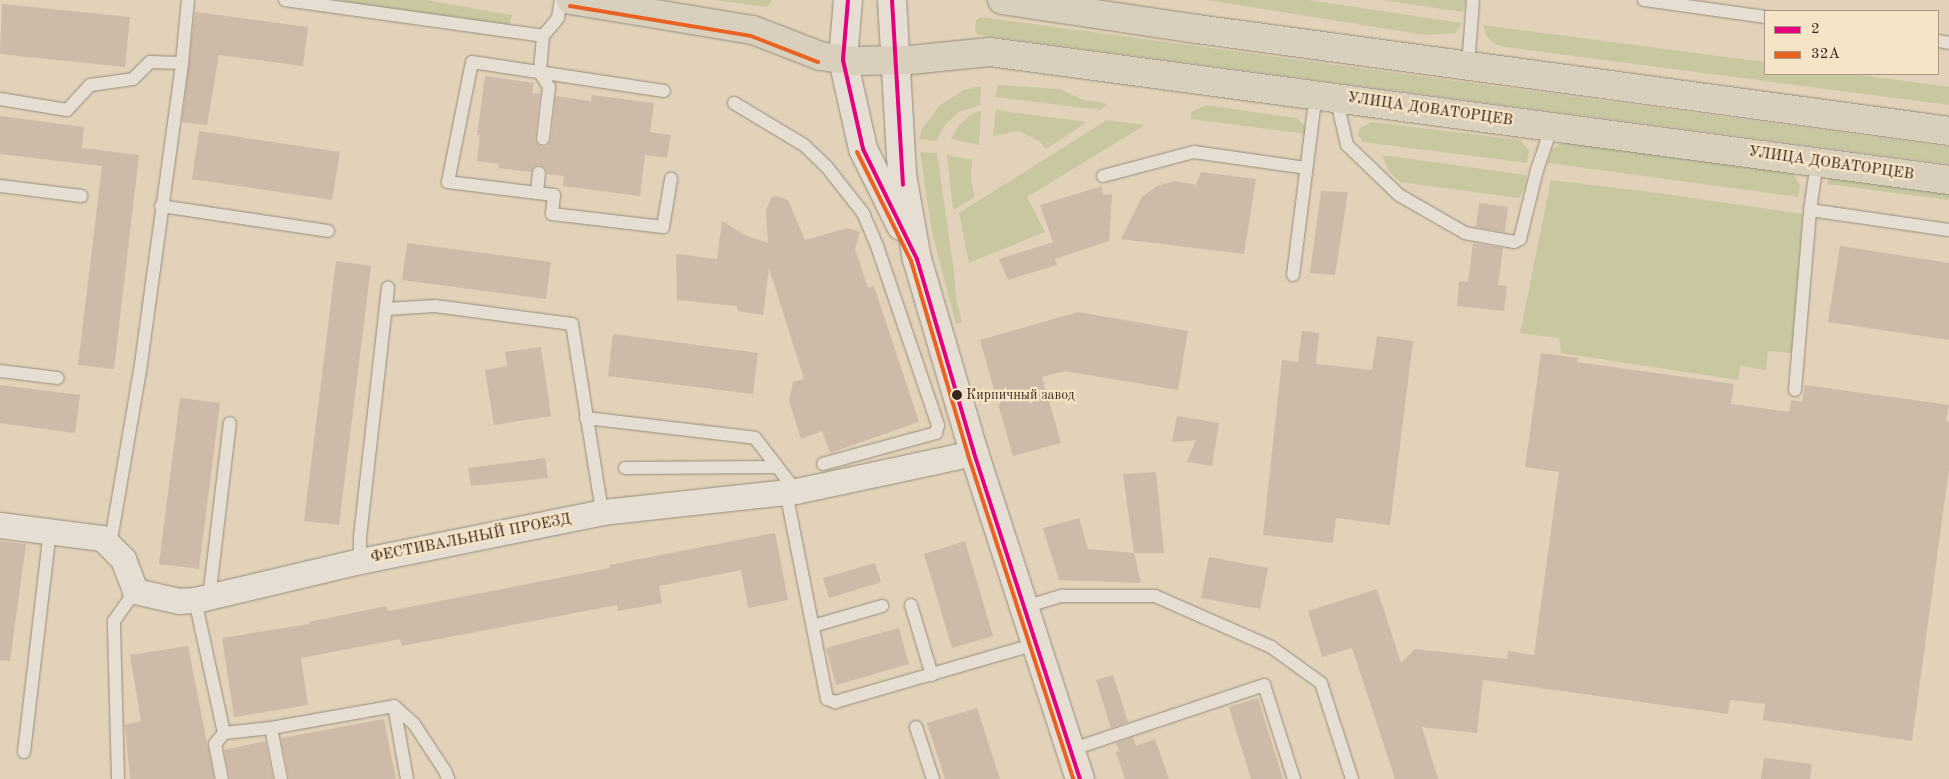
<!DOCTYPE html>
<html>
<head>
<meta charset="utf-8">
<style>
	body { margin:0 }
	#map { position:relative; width:1949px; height:779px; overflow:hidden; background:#e1d2b9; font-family:"Old Standard TT",serif }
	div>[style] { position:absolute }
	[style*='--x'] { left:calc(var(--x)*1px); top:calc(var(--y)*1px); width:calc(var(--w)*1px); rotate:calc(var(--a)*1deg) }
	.green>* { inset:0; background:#c8c7a0 }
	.building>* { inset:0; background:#cdbaa8 }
	.roads { filter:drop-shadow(0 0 1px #978c7d) drop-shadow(0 0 1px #978c7d) }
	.lane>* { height:12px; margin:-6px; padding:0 6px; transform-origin:6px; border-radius:6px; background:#e6ded2 }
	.street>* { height:25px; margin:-12.5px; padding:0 12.5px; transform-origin:12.5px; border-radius:12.5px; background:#e6ded2 }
	.secondary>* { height:28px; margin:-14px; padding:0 14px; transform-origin:14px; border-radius:14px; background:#e6ded2 }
	.primary>* { height:28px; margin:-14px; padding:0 14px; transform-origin:14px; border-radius:14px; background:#d9cfbd }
	.bus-1>* { height:4px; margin:-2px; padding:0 2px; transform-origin:2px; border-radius:2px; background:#e5007d }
	.bus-2>* { height:4px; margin:-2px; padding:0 2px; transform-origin:2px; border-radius:2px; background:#e96222 }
	.dots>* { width:14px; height:14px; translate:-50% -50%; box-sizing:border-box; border:2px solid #f6e4c7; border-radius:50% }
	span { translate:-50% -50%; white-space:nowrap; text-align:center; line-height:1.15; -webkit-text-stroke:4.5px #f6e4c7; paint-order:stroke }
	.bus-label { font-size:14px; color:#37241d }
	.left { translate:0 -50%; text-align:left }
	.street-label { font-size:15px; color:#37241d }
	.legend { position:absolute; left:1764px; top:10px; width:175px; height:65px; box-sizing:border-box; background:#f6e4c7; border:1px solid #aa9783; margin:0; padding:6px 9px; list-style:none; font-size:15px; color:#37241d }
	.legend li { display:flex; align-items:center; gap:10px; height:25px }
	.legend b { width:25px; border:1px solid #aa9783 }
</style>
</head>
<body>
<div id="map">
	<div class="green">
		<div style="clip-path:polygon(325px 0,426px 0,512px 15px,509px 26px)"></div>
		<div style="clip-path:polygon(713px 0,772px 0,768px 7px)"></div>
		<div style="clip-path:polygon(1207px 0,1308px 0,1462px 23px,1456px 33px,1425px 35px)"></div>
		<div style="clip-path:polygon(1382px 0,1466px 0,1463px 12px)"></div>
		<div style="clip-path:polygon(980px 17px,1949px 147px,1949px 164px,978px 35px,975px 30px,976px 21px)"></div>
		<div style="clip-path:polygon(1483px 25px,1765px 62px,1765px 74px,1852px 74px,1949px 87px,1949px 105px,1505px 47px,1495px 44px,1487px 37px)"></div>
		<div style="clip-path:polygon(998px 85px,1060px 89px,1081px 99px,1107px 104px,1101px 110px,995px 97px)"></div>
		<div style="clip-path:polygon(981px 86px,980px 105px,959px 112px,945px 125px,936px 141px,919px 139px,922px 129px,939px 106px,964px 90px)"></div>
		<div style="clip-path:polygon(1206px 105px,1297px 118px,1304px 125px,1306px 134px,1191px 119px,1191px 112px)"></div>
		<div style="clip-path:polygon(996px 110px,1087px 122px,1046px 149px,1039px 141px,1019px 131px,993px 136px)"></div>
		<div style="clip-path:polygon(981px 111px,979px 145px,951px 139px,959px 125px,973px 113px)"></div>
		<div style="clip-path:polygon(1107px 120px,1145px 125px,1027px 197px,1045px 232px,969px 263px,959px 213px)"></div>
		<div style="clip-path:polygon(1372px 122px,1520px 140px,1529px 150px,1527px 163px,1363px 142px,1358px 135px,1360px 128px)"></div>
		<div style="clip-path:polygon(1578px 141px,1786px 170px,1794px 175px,1800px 186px,1798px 197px,1548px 163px,1552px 150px,1560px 144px)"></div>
		<div style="clip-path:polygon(920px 152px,937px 153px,954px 272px,956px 299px,962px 322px,956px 324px,932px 232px)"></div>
		<div style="clip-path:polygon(947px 155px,972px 160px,971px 178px,975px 197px,953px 210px)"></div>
		<div style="clip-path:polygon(1382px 155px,1526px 175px,1525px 187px,1519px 198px,1400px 182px,1389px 171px)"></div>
		<div style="clip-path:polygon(1829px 177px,1949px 189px,1949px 200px,1827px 184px)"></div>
		<div style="clip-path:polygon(1551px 180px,1658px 193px,1802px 214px,1793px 353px,1768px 351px,1766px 370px,1740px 366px,1738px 380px,1561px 353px,1559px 338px,1520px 333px)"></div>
	</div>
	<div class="building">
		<div style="clip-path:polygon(2px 4px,130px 17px,125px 67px,0 54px)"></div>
		<div style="clip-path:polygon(195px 12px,308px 27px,303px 66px,219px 55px,207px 125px,182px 122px)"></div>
		<div style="clip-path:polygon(485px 76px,534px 83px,532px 93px,540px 94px,535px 139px,538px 145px,542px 147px,547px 146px,551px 140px,556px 96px,591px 101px,592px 95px,654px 103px,650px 132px,671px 135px,667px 158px,645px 155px,640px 196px,563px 186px,564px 176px,547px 174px,546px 169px,540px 165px,535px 166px,531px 172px,498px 168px,499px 164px,477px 161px,480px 135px,477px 135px)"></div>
		<div style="clip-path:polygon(0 116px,84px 127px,82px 148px,139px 155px,114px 369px,78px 365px,102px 166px,0 154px)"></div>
		<div style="clip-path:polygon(199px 131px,340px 152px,332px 200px,192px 179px)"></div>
		<div style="clip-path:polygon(1201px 172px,1256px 179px,1244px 254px,1121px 239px,1142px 197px,1157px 186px,1175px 181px,1196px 185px)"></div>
		<div style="clip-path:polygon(1102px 186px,1103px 195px,1112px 194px,1109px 241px,1055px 259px,1057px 265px,1008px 280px,999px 259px,1053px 242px,1040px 205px)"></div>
		<div style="clip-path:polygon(1321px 191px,1348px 192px,1335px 275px,1310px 273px)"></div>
		<div style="clip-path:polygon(777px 196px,788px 200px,805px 240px,848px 228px,860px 232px,855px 249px,868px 288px,874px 286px,919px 422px,830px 453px,822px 431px,801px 439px,789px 401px,793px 382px,804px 379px,769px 268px,763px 315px,738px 311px,737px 306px,677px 300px,676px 254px,717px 259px,722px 221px,745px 235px,768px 243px,766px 210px,771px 198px)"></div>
		<div style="clip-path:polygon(1479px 203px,1508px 207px,1505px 232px,1476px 227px)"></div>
		<div style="clip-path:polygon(407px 243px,551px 262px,546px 299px,402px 280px)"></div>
		<div style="clip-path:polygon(1473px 243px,1503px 248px,1498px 285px,1507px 286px,1504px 311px,1457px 306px,1459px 281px,1468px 282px)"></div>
		<div style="clip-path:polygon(1840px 246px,1949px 263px,1949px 340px,1828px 322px)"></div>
		<div style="clip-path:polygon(336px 261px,371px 266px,339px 525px,304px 521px)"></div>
		<div style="clip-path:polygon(1078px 312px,1188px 331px,1178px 390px,1065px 371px,1042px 377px,1061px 443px,1013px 456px,980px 340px)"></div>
		<div style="clip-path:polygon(1302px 331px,1319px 333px,1316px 364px,1372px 370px,1377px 336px,1413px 341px,1390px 525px,1336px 518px,1333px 543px,1263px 535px,1282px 360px,1298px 362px)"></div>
		<div style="clip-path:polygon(613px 334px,758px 353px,753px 394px,608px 376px)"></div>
		<div style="clip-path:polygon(541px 347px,551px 416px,494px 425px,485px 370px,507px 366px,505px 352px)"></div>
		<div style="clip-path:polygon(1541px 353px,1578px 358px,1577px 362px,1734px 384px,1731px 404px,1789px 412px,1791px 400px,1802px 402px,1805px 385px,1949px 405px,1946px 421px,1949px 422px,1949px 469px,1912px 741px,1763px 720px,1765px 704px,1730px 700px,1728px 714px,1483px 680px,1477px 733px,1422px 727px,1438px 779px,1395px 779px,1352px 648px,1322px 657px,1308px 611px,1377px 589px,1401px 663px,1415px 649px,1507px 659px,1508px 651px,1534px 655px,1559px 472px,1525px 467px)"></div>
		<div style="clip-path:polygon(0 385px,80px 395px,75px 433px,0 423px)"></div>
		<div style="clip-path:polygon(180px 398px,220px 403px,199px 569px,159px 564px)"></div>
		<div style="clip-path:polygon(1177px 416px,1219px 423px,1212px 466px,1187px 462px,1196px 440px,1172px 442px)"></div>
		<div style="clip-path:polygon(545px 458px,548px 478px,471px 486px,468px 468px)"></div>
		<div style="clip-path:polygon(1156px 472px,1164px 553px,1134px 553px,1123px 474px)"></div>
		<div style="clip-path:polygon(1079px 518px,1088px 549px,1134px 553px,1141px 583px,1059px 580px,1043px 528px)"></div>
		<div style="clip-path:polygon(775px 533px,788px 600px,748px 608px,741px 570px,659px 586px,662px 603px,618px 611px,617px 605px,402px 646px,400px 639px,301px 658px,308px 705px,234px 717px,222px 638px,309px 624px,309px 622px,387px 606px,388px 611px,461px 597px,610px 568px,609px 565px)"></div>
		<div style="clip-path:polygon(0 541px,26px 544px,10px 661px,0 660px)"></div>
		<div style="clip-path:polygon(965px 541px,993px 636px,952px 648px,924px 554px)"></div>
		<div style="clip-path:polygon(1209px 557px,1268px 568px,1260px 609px,1201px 598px)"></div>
		<div style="clip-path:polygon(875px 563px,881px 582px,829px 598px,823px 578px)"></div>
		<div style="clip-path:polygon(899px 628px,909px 664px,836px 685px,826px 648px)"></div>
		<div style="clip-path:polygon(188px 646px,214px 779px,130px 779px,125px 725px,141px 721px,130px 655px)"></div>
		<div style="clip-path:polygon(1113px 675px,1128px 722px,1111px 728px,1096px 680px)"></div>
		<div style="clip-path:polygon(1258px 698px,1283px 779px,1251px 779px,1229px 707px)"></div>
		<div style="clip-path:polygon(977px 708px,1000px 779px,945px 779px,927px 723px)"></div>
		<div style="clip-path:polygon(384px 719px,396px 779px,289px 779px,281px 738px)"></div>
		<div style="clip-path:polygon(1133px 737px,1136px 746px,1155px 739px,1169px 779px,1125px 779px,1116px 752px,1119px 751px,1116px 743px)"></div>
		<div style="clip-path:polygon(265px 741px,273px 779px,230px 779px,224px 750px)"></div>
		<div style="clip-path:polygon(1764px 758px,1812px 764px,1810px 779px,1761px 779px)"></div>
	</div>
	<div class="roads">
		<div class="lane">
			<div style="--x:285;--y:0;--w:260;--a:7.9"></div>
			<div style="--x:543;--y:36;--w:23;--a:-50"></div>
			<div style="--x:558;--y:18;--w:18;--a:-81"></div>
			<div style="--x:1644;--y:0;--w:122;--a:8"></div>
			<div style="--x:543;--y:36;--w:37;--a:95"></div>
			<div style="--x:540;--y:73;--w:17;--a:57"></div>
			<div style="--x:549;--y:87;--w:52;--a:96.6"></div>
			<div style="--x:1938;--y:41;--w:11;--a:10"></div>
			<div style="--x:1468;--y:66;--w:66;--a:-85.7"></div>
			<div style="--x:1336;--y:97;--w:49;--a:77.1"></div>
			<div style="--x:1347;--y:145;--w:72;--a:43.9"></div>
			<div style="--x:1399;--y:195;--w:76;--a:29.9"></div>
			<div style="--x:1465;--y:233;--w:50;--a:10.4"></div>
			<div style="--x:1514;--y:242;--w:7;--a:-27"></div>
			<div style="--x:1520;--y:239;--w:71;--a:-76.2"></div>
			<div style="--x:1537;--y:170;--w:46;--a:-71.2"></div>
			<div style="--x:0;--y:99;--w:68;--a:9.3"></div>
			<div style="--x:67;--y:110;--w:34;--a:-47"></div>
			<div style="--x:90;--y:85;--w:43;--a:-7.9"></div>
			<div style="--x:133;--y:79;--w:24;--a:-45"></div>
			<div style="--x:150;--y:62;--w:32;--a:2"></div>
			<div style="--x:734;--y:103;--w:82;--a:31"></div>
			<div style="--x:804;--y:145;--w:30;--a:44"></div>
			<div style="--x:826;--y:166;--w:60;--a:51.8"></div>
			<div style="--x:863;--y:213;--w:39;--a:67"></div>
			<div style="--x:878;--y:249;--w:186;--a:71.2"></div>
			<div style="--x:938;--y:425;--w:8;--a:104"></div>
			<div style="--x:936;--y:433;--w:117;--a:164.7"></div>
			<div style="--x:1817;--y:163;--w:48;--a:98.5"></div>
			<div style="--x:1810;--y:210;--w:140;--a:8.2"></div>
			<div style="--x:539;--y:173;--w:20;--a:96"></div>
			<div style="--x:537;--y:193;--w:90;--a:-173"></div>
			<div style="--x:448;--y:182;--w:122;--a:-78.7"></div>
			<div style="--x:472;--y:62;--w:194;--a:8.6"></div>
			<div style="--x:1103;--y:176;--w:94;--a:-14.8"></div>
			<div style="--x:1194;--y:152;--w:113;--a:8.1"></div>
			<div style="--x:0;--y:186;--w:82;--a:7"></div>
			<div style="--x:537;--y:193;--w:17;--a:7"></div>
			<div style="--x:554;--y:195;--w:19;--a:96"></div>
			<div style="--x:552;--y:214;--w:112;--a:6.7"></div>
			<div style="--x:663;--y:227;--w:49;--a:-80.5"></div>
			<div style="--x:161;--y:206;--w:169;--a:8.5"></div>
			<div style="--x:1293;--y:275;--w:182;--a:-82.8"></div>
			<div style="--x:386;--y:309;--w:49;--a:-3.5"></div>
			<div style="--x:435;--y:306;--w:138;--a:7.5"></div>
			<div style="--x:572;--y:324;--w:190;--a:80.9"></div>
			<div style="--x:0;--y:371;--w:58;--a:6.9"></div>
			<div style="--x:1795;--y:390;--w:181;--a:-85.2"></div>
			<div style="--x:586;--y:418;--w:170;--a:6.7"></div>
			<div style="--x:755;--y:438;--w:67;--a:52.3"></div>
			<div style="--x:625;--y:468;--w:151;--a:-0.4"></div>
			<div style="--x:786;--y:492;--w:211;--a:78.8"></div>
			<div style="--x:827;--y:699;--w:9;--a:21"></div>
			<div style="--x:835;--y:702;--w:209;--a:-16.1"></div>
			<div style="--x:110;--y:546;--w:178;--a:-80.3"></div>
			<div style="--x:140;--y:371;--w:311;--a:-82.2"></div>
			<div style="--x:182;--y:63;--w:63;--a:-84.6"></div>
			<div style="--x:360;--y:561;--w:24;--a:-90"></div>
			<div style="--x:360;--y:537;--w:251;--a:-83.6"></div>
			<div style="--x:209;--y:598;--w:176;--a:-83.2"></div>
			<div style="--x:195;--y:600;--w:136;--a:77.7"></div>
			<div style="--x:224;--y:733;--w:14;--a:129"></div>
			<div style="--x:215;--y:744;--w:36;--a:79"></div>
			<div style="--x:911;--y:605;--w:73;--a:73.3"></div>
			<div style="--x:1025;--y:607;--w:39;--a:-17"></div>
			<div style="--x:1062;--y:596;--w:93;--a:0"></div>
			<div style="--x:1155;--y:596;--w:127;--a:23.7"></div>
			<div style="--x:1271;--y:647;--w:62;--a:35.8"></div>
			<div style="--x:1321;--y:683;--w:101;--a:72.1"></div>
			<div style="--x:813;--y:626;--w:72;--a:-16.2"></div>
			<div style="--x:394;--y:706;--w:74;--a:79.9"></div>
			<div style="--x:916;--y:727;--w:55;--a:71.9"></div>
			<div style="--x:271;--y:728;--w:52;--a:78.9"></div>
			<div style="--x:224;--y:733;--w:47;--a:-6.1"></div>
			<div style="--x:271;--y:728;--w:125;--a:-10.1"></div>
			<div style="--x:394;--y:706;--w:27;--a:42"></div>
			<div style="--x:414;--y:724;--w:56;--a:56.6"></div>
			<div style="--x:445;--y:771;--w:9;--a:69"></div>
			<div style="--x:1070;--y:750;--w:205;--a:-18.5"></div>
			<div style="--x:1264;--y:685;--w:99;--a:72.3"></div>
			<div style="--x:24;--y:752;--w:222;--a:-83.3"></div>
			<div style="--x:118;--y:779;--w:158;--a:-91.5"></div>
			<div style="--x:114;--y:621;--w:37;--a:-55"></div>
		</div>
		<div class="street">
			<div style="--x:0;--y:525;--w:103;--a:7.3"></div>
			<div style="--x:102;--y:538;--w:30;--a:45"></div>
			<div style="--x:123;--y:559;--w:34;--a:69"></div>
			<div style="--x:135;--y:591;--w:45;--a:12.8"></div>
			<div style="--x:179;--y:601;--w:16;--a:-4"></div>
			<div style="--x:195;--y:600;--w:170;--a:-13.3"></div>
			<div style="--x:360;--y:561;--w:247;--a:-11.4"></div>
			<div style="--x:602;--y:512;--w:195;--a:-6.2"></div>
			<div style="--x:796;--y:491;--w:182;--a:-12.1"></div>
		</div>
		<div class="secondary">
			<div style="--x:848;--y:0;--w:60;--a:94.8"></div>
			<div style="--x:843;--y:60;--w:91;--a:77.3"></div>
			<div style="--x:863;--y:149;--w:86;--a:63.7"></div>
			<div style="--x:892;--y:0;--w:175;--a:86.7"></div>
			<div style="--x:902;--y:175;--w:85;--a:79.9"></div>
			<div style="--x:917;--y:259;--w:202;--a:73.6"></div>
			<div style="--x:974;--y:453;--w:343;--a:72"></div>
		</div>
		<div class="primary">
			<div style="--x:571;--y:0;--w:184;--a:9.4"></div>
			<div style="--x:753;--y:30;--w:72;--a:21.2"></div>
			<div style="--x:820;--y:56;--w:35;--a:8"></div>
			<div style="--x:855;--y:61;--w:55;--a:-1"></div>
			<div style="--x:910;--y:60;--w:80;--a:-5.7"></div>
			<div style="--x:990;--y:52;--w:968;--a:7.6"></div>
			<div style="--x:1002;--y:0;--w:197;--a:8.5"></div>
			<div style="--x:1197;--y:29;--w:759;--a:7.72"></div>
		</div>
	</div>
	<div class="bus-1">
		<div style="--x:848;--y:0;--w:60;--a:94.8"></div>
		<div style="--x:843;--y:60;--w:91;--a:77.3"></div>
		<div style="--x:863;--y:149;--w:123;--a:63.9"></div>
		<div style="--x:917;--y:259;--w:202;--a:73.6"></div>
		<div style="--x:974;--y:453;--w:343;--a:72"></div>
		<div style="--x:892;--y:0;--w:185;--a:86.6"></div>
	</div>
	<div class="bus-2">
		<div style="--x:570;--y:6;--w:183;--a:9.4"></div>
		<div style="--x:751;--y:36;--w:72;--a:21.2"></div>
		<div style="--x:857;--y:152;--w:122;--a:63.6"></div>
		<div style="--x:911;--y:261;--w:202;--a:73.6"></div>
		<div style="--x:968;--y:455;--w:341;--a:72"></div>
	</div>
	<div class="dots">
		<div style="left:957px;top:395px;background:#37241d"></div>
	</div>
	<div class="bus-label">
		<span class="left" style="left:966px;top:395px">Кирпичный завод</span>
	</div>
	<div class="street-label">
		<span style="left:1430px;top:110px;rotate:8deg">УЛИЦА ДОВАТОРЦЕВ</span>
		<span style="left:1831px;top:164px;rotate:8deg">УЛИЦА ДОВАТОРЦЕВ</span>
		<span style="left:471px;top:539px;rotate:-11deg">ФЕСТИВАЛЬНЫЙ ПРОЕЗД</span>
	</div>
	<ul class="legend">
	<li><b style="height:6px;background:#e5007d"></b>2</li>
	<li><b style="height:6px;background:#e96222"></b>32A</li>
	</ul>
</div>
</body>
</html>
